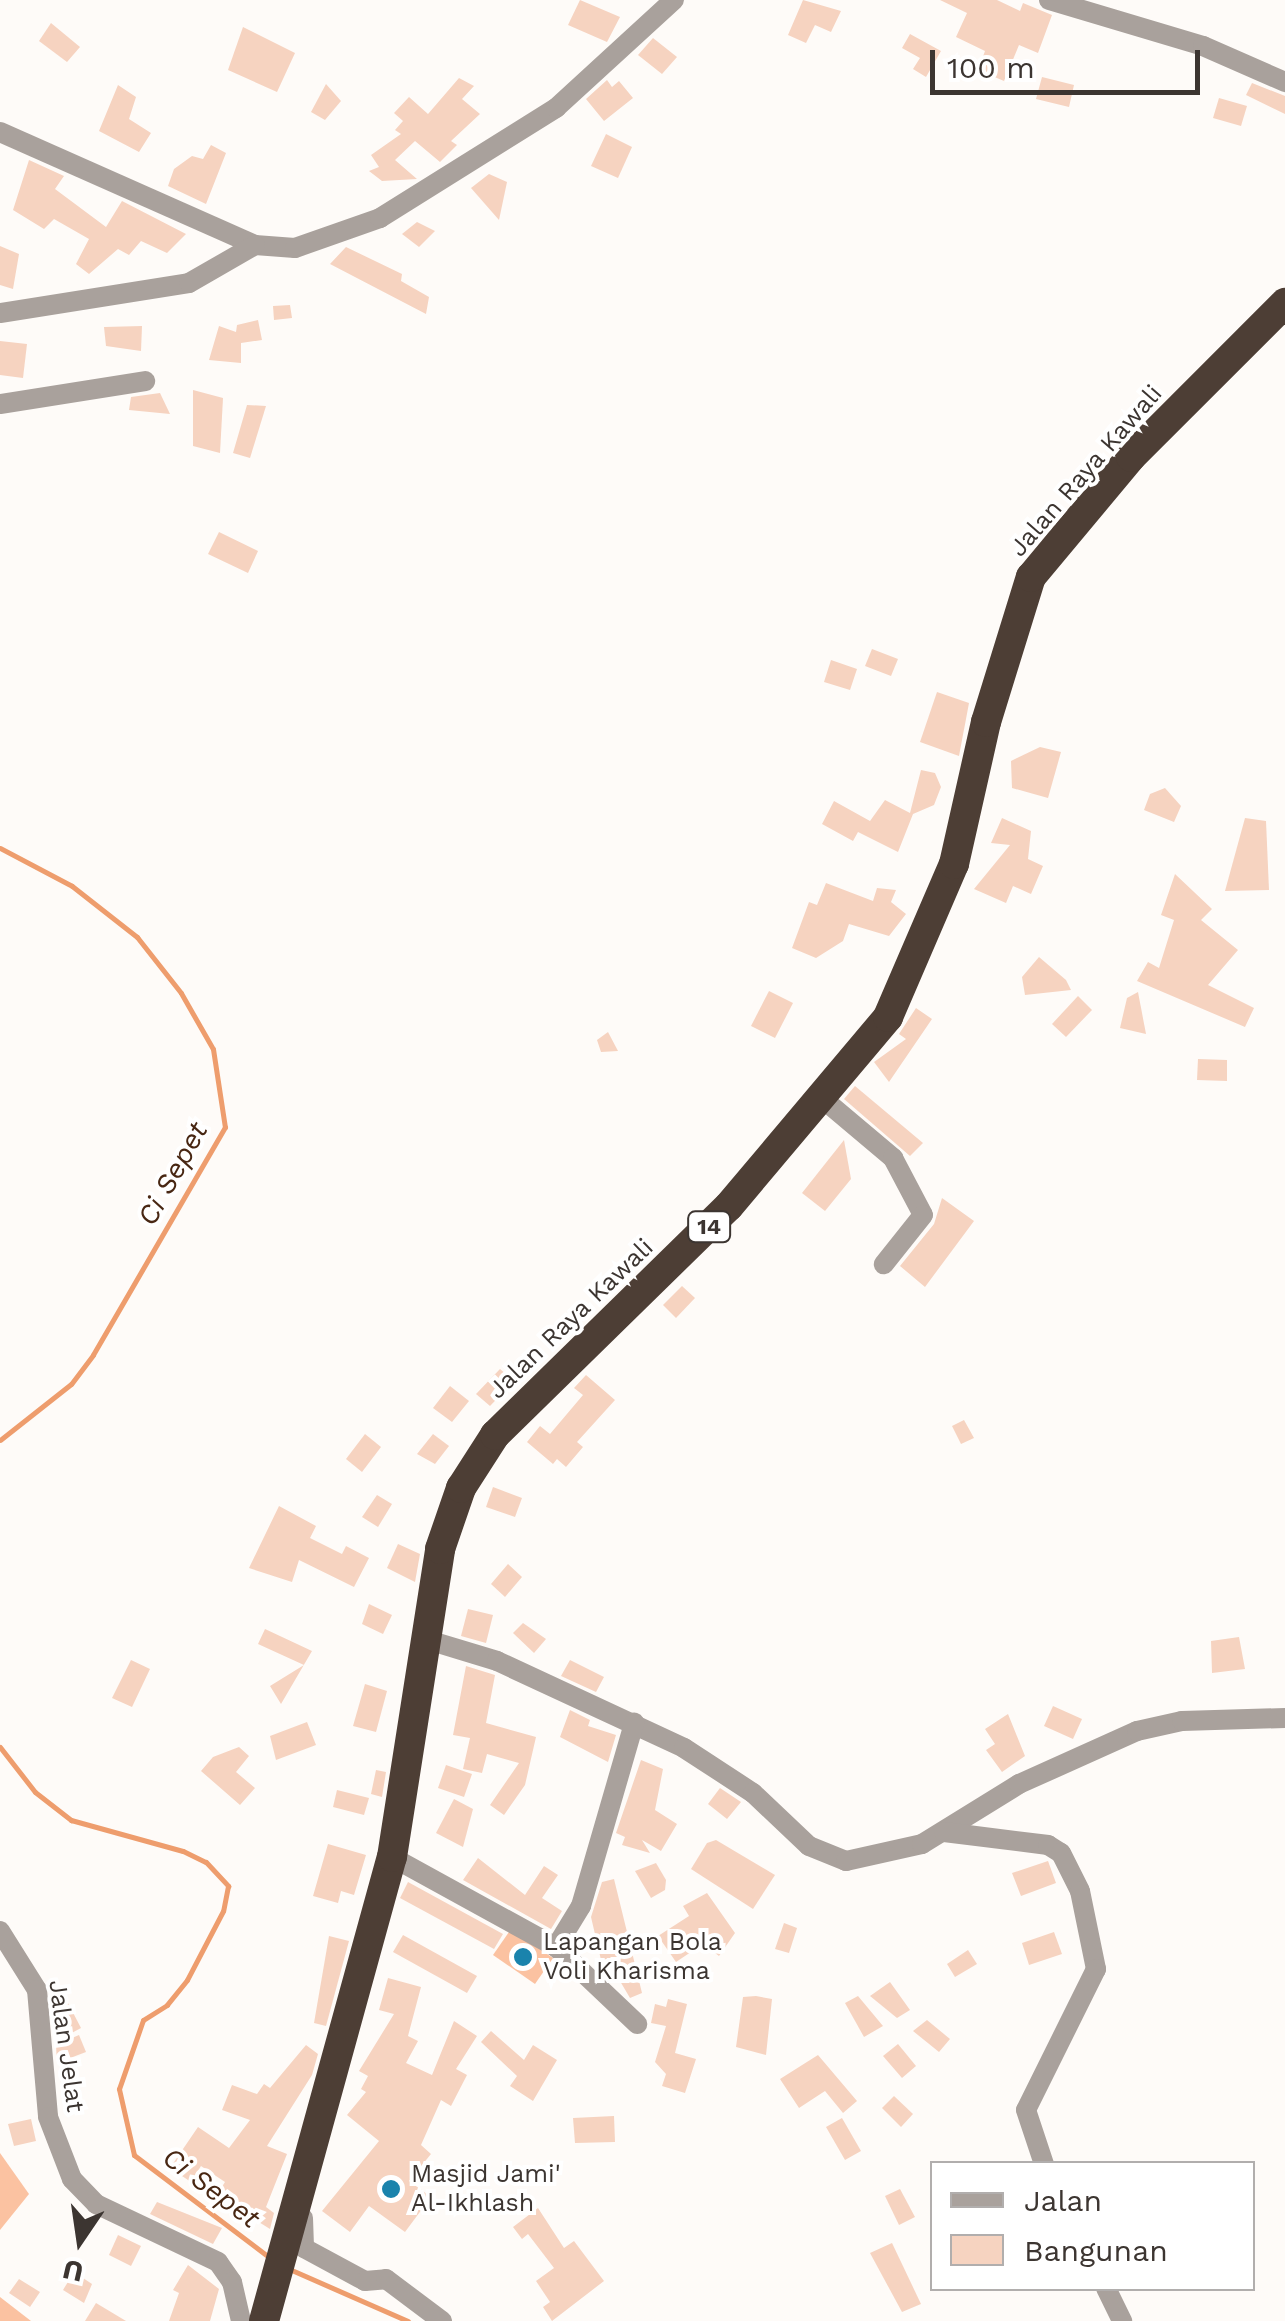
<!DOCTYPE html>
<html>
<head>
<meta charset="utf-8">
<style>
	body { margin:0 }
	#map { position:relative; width:1285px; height:2321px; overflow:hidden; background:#fefbf8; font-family:"Work Sans",sans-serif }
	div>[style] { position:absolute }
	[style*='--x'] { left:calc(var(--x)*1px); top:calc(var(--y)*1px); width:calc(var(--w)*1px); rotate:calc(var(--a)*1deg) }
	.green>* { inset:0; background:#fbc2a1 }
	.stream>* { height:5px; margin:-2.5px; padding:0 2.5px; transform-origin:2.5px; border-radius:2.5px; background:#ee9d6d }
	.building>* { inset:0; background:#f6d3c0 }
	.street>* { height:20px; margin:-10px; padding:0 10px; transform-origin:10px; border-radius:10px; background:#a9a19c }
	.highway>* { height:30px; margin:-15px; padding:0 15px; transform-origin:15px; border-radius:15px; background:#4d3e35 }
	.dots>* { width:28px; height:28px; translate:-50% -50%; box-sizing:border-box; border:5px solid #fff; border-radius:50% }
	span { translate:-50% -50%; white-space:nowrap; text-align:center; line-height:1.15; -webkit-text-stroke:8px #fff; paint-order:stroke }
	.shield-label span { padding:2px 8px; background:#fff; border:2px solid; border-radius:8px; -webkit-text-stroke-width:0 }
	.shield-label { font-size:22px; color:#3c3531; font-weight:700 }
	.street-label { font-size:25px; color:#3c3531 }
	.poi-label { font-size:25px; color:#3c3531 }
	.left { translate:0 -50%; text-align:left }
	.water-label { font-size:28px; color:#482713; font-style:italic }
	.legend { position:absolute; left:930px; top:2161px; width:325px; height:130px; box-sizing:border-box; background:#fff; border:2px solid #b1aead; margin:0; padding:12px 18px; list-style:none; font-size:30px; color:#3c3531 }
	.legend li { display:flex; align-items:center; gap:20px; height:50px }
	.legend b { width:50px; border:2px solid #b1aead }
	.north { position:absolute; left:30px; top:2191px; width:100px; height:100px; -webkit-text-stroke:8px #fff; paint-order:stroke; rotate:193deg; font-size:28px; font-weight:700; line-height:40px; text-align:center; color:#3c3531 }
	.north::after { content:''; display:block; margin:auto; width:35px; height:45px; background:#3c3531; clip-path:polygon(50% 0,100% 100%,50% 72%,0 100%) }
	.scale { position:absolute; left:930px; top:50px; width:270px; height:45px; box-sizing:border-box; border:5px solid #3c3531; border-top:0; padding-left:12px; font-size:30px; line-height:35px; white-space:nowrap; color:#3c3531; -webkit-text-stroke:8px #fff; paint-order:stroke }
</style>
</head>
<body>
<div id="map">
	<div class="green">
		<div style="clip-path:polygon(511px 1929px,553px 1958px,535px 1984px,493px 1955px)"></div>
		<div style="clip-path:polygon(0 2153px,29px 2194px,0 2230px)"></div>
		<div style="clip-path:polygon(0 2297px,31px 2321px,0 2321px)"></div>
	</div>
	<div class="stream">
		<div style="--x:0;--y:848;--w:81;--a:27.8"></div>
		<div style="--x:72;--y:886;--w:83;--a:38.1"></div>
		<div style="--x:137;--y:937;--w:71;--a:51.8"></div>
		<div style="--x:181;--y:993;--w:64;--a:60.3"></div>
		<div style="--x:213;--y:1049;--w:79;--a:81.3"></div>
		<div style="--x:225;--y:1127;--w:263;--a:120.1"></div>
		<div style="--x:93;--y:1355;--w:36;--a:127"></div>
		<div style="--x:71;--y:1384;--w:90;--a:141.7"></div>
		<div style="--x:0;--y:1747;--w:57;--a:52.1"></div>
		<div style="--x:35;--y:1792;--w:46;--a:37.9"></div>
		<div style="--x:71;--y:1820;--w:116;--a:15.5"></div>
		<div style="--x:183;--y:1851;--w:25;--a:26"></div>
		<div style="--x:206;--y:1862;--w:33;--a:47"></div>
		<div style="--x:228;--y:1886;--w:25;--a:101"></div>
		<div style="--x:223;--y:1911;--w:78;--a:117.6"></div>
		<div style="--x:187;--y:1980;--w:32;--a:129"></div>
		<div style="--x:167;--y:2005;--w:28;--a:148"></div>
		<div style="--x:143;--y:2020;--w:73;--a:109.2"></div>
		<div style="--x:119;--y:2089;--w:68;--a:77.2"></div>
		<div style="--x:134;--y:2155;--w:169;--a:37.1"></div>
		<div style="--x:287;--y:2268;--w:132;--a:23.7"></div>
	</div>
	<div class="building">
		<div style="clip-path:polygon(580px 0,620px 17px,607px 42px,568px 25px)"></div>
		<div style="clip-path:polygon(803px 0,841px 11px,831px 32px,815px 25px,806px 43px,788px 35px)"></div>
		<div style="clip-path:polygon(940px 0,997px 0,1020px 11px,1023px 3px,1052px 15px,1038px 53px,1019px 45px,1004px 81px,978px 70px,985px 51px,956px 37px,967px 13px)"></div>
		<div style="clip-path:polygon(51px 23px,80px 47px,67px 62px,39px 41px)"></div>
		<div style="clip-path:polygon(243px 27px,295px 53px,277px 92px,228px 70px)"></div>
		<div style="clip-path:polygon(910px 34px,941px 51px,926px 77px,913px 69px,920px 58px,902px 48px)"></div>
		<div style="clip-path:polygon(653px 38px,677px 57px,662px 74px,638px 55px)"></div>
		<div style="clip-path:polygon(1042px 77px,1074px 85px,1069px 107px,1036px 99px)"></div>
		<div style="clip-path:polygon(459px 78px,474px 86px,462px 99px,480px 114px,451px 141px,457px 145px,440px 162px,415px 141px,395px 160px,417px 179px,382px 181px,369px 171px,379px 167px,371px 155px,401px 134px,395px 130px,403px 121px,394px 113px,409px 97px,428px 114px)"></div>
		<div style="clip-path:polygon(607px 80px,612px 87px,619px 81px,633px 98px,604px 121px,586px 99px)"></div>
		<div style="clip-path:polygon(1252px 83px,1285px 96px,1285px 114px,1246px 95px)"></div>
		<div style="clip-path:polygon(326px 84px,341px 101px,325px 120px,311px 112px)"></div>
		<div style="clip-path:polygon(118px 85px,136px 97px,129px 119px,151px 133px,139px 152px,99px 131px)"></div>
		<div style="clip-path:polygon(1219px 98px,1247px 106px,1241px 126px,1213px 118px)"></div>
		<div style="clip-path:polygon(606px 134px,632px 147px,618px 178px,591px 166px)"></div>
		<div style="clip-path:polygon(211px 145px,226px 153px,206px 204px,168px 186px,174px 169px,192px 156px,203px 159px)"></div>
		<div style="clip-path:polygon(29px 160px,64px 176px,55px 189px,106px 227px,122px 201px,186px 234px,167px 253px,141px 241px,129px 255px,118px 249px,89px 274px,76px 264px,89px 239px,54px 219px,44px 229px,13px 210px)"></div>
		<div style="clip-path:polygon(489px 174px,507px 182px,499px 220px,471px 188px)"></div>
		<div style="clip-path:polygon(417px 222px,435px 231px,419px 247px,402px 234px)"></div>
		<div style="clip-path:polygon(0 246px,19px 254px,13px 289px,0 285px)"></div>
		<div style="clip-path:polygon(346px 247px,402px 274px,401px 281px,429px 297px,426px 314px,330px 264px)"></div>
		<div style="clip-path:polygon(290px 305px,292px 318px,274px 320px,273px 306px)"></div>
		<div style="clip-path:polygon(258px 320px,262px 340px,241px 343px,241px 363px,209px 360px,219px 326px,236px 332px,237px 325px)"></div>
		<div style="clip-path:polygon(142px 326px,141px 351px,106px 346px,104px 327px)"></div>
		<div style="clip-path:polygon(0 341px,27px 344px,23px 378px,0 375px)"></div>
		<div style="clip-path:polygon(193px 390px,223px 398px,220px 453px,193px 446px)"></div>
		<div style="clip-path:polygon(160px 393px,170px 414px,129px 410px,131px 397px)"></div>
		<div style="clip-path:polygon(247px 405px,266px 406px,250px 458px,233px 453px)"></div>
		<div style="clip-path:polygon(219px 532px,258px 551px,248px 573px,208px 554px)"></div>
		<div style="clip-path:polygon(872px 649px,898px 659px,891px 676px,865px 666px)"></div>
		<div style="clip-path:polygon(831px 660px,857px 669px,850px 690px,824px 682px)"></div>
		<div style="clip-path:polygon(937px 692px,969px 703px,959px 756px,920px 742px)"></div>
		<div style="clip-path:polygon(1040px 747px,1061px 752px,1048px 798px,1012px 788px,1011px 761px)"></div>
		<div style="clip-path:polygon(921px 770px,935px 773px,941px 787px,934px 805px,913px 814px,898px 852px,858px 832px,853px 841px,822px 824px,834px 801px,870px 821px,885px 800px,910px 813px)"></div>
		<div style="clip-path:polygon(1165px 788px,1181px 806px,1174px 822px,1144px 810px,1150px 794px)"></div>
		<div style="clip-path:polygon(1002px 818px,1031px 831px,1028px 859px,1043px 866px,1031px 894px,1013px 886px,1006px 903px,974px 889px,1010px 845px,991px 843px)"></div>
		<div style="clip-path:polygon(1245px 818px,1266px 821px,1269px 890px,1225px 891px)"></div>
		<div style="clip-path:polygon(1175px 874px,1212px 909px,1201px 920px,1238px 950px,1208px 985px,1254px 1008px,1245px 1027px,1137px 981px,1148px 962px,1159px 968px,1174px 920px,1161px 915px)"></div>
		<div style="clip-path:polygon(826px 883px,873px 901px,877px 888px,896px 890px,891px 902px,906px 914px,889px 936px,849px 924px,843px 941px,816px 958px,792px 948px,809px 902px,817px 905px)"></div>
		<div style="clip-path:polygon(1039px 957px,1066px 980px,1071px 990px,1025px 995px,1022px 977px)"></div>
		<div style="clip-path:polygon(769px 991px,793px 1003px,775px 1038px,751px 1026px)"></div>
		<div style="clip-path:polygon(1138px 992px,1146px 1034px,1120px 1028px,1127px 998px)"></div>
		<div style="clip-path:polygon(1078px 996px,1092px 1010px,1066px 1037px,1052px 1024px)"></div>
		<div style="clip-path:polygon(916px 1008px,932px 1019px,889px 1082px,874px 1062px,906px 1039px,899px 1034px)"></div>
		<div style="clip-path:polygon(608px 1032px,618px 1051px,601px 1052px,597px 1040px)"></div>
		<div style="clip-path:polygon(1198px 1059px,1227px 1060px,1227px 1081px,1197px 1080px)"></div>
		<div style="clip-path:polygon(855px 1086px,923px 1143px,910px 1156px,844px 1099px)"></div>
		<div style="clip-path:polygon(844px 1140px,851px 1179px,825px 1211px,802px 1193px)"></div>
		<div style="clip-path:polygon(942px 1198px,974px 1221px,925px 1287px,900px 1266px,934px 1224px)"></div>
		<div style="clip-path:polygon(682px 1286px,695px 1298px,676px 1318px,663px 1305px)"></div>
		<div style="clip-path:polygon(500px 1369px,514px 1381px,490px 1406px,476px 1394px)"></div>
		<div style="clip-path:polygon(586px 1375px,615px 1400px,577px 1442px,583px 1447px,566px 1467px,557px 1459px,553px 1464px,527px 1442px,540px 1426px,550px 1434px,583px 1395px,574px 1388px)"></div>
		<div style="clip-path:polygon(450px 1386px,469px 1401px,452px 1422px,433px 1408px)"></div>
		<div style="clip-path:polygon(964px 1420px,974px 1438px,961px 1444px,952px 1426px)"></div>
		<div style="clip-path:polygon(365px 1434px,381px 1447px,362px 1472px,346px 1459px)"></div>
		<div style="clip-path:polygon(433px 1434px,449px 1446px,435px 1464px,417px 1454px)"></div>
		<div style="clip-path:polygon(493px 1487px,522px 1498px,515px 1517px,486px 1507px)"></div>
		<div style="clip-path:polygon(377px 1495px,392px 1504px,378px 1527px,362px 1517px)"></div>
		<div style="clip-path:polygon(279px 1506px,316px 1526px,310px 1538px,342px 1554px,346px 1546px,369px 1558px,354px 1587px,299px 1560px,292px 1582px,249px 1568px)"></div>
		<div style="clip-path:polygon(398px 1544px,420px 1554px,415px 1582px,387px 1568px)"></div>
		<div style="clip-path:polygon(508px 1564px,522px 1577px,505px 1597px,491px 1584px)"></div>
		<div style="clip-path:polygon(369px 1604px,392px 1615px,383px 1634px,362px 1624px)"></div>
		<div style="clip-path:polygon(468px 1609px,493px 1615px,486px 1643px,461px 1636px)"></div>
		<div style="clip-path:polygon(523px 1623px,546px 1639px,534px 1653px,513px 1633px)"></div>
		<div style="clip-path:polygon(265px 1629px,312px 1651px,281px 1704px,270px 1686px,304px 1665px,258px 1644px)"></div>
		<div style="clip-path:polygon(1239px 1637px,1245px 1669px,1212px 1673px,1211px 1641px)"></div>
		<div style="clip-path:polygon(131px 1660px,150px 1669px,132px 1707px,112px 1698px)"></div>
		<div style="clip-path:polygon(570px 1660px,604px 1677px,596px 1692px,561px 1676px)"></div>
		<div style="clip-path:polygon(466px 1666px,495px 1675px,486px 1723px,536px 1737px,525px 1785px,504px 1815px,490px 1805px,519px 1763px,487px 1754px,482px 1773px,463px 1769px,470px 1738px,453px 1735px)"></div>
		<div style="clip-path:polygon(365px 1684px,387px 1691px,376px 1732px,353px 1726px)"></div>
		<div style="clip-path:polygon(1053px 1706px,1082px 1719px,1073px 1739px,1044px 1726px)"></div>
		<div style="clip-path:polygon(570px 1710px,590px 1720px,588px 1726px,616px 1735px,608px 1762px,560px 1737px)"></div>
		<div style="clip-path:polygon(1008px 1714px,1025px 1756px,1002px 1772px,986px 1750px,995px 1744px,985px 1729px)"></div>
		<div style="clip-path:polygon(307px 1722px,316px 1745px,276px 1760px,270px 1736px)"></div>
		<div style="clip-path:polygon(239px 1747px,249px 1756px,236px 1772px,255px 1788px,240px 1805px,201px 1771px,213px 1757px)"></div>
		<div style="clip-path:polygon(641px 1760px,663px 1769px,655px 1810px,677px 1824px,661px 1851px,642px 1840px,650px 1853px,622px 1845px,625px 1837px,616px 1833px)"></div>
		<div style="clip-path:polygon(446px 1765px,472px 1774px,464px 1797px,438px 1788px)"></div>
		<div style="clip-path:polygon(376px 1770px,386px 1772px,382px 1797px,371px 1794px)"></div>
		<div style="clip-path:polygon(720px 1788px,741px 1802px,727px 1819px,708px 1804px)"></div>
		<div style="clip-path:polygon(337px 1790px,369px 1798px,364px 1815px,333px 1807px)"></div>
		<div style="clip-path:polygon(454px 1799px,473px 1809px,463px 1847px,436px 1833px)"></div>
		<div style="clip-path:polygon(716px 1840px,775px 1875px,753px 1909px,691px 1869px,707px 1843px)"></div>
		<div style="clip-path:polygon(328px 1844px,366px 1855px,354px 1895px,341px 1891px,338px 1903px,313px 1896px)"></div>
		<div style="clip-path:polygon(478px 1858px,525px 1895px,544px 1866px,558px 1875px,542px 1898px,562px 1911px,551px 1929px,463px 1880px)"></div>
		<div style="clip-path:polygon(1048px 1861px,1056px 1883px,1021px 1896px,1012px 1873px)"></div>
		<div style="clip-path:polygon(656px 1863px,666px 1880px,665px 1890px,651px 1898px,635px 1871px)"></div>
		<div style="clip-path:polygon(614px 1879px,642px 1993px,630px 1998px,607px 1959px,601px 1960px,591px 1917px,602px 1882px)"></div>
		<div style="clip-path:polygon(408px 1882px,503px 1934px,494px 1949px,400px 1898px)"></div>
		<div style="clip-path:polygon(707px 1893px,735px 1933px,719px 1956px,703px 1944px,676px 1962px,658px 1936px,689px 1916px,683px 1906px)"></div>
		<div style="clip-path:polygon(784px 1923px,797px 1928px,789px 1953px,775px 1949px)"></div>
		<div style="clip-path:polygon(1054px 1932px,1062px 1954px,1029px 1965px,1022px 1943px)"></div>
		<div style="clip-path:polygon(403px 1935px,477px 1976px,467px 1993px,393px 1952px)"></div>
		<div style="clip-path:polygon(329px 1936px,349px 1941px,326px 2026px,314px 2023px)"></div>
		<div style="clip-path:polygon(968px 1950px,977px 1964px,955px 1977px,947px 1964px)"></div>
		<div style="clip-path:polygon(388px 1978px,421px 1987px,408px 2036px,418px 2041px,406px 2063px,432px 2075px,454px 2021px,477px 2036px,456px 2069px,467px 2075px,451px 2106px,441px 2100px,421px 2145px,431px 2154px,409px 2181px,431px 2197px,405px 2232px,369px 2206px,350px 2232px,322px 2211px,379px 2141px,347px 2115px,366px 2092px,361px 2089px,368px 2076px,359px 2071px,394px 2014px,379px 2010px)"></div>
		<div style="clip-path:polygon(890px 1982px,910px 2010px,897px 2018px,870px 1996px)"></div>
		<div style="clip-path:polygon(756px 1996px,772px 1999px,766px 2055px,736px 2047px,743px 1997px)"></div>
		<div style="clip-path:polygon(858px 1996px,883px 2026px,864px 2037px,845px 2003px)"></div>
		<div style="clip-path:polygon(668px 1999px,687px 2004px,675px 2053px,696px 2059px,685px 2093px,662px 2086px,666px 2074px,655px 2062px,666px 2026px,651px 2023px,655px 2004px,666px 2007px)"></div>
		<div style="clip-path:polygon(68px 2003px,81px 2028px,66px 2036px,53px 2011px)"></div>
		<div style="clip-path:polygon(927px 2020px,950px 2039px,939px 2052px,913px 2031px)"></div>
		<div style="clip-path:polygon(491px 2031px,524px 2060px,533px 2045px,557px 2060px,533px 2101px,510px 2086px,517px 2076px,481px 2042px)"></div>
		<div style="clip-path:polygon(79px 2035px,86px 2052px,57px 2063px,56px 2045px)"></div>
		<div style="clip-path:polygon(898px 2044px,916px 2066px,902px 2078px,883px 2056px)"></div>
		<div style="clip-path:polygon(306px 2045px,318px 2054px,312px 2075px,267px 2146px,287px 2154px,266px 2207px,274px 2213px,270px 2229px,233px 2206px,218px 2193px,225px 2182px,201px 2166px,191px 2182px,170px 2168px,198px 2127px,229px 2148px,250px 2120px,222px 2110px,232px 2085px,257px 2094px,264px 2084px,270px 2088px)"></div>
		<div style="clip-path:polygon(818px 2055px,857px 2101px,843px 2113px,825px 2091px,799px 2108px,780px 2079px)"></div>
		<div style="clip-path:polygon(894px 2096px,913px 2114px,901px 2127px,882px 2108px)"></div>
		<div style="clip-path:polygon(614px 2116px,615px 2142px,575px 2143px,573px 2118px)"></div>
		<div style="clip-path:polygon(842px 2118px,861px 2151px,845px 2160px,826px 2127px)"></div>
		<div style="clip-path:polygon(31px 2119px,36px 2141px,14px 2146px,8px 2124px)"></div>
		<div style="clip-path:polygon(900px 2189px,915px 2217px,899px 2225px,885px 2196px)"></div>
		<div style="clip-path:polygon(157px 2202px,222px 2228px,213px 2244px,150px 2214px)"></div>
		<div style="clip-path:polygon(538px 2208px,564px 2248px,574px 2241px,604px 2281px,552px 2321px,543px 2307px,550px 2302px,536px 2281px,554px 2268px,528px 2234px,522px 2239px,513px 2227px)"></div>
		<div style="clip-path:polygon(118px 2235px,141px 2246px,131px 2266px,109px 2255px)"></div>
		<div style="clip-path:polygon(892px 2243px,921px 2304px,902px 2312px,870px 2253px)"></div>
		<div style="clip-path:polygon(188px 2265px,219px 2289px,210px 2321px,169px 2321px,179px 2293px,173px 2290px)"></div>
		<div style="clip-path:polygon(74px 2272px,92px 2284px,84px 2303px,63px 2290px)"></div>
		<div style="clip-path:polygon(19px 2279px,40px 2292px,30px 2307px,9px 2293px)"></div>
		<div style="clip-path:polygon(96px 2303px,126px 2321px,85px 2321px)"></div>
	</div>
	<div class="street">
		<div style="--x:1049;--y:0;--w:161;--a:16.6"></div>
		<div style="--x:1203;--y:46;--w:90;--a:23.7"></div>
		<div style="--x:0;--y:132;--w:279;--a:23.9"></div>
		<div style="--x:255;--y:245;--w:40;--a:4.3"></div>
		<div style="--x:295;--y:248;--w:90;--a:-19.4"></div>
		<div style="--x:380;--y:218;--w:208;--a:-32"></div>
		<div style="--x:556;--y:108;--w:160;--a:-42.5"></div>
		<div style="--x:0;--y:313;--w:191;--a:-9"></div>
		<div style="--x:189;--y:283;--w:76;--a:-29.9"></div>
		<div style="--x:0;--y:404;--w:147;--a:-9"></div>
		<div style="--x:823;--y:1099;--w:92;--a:40.1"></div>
		<div style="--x:893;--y:1158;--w:64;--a:62.2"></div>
		<div style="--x:923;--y:1215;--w:63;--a:128.5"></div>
		<div style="--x:428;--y:1640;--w:72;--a:16.9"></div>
		<div style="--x:497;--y:1661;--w:206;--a:24.9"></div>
		<div style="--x:684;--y:1748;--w:82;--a:33.1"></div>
		<div style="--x:753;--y:1793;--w:77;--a:43.4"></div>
		<div style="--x:809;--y:1846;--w:40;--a:22"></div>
		<div style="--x:846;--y:1861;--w:78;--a:-12.6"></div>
		<div style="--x:922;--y:1844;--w:114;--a:-31.7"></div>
		<div style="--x:1019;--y:1784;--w:129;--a:-24.2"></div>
		<div style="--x:1137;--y:1731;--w:46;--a:-12.5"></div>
		<div style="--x:1182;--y:1721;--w:103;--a:-1.7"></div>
		<div style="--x:944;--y:1832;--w:105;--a:7.1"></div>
		<div style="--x:1048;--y:1845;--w:15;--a:32"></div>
		<div style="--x:1061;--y:1853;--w:42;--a:63.4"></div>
		<div style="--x:1080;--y:1891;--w:80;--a:78.4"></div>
		<div style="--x:1096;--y:1969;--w:157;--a:116.4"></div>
		<div style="--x:1026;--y:2110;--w:57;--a:71.6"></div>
		<div style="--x:392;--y:1857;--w:187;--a:28.8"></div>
		<div style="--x:556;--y:1947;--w:112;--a:43.5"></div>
		<div style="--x:0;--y:1931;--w:70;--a:57.9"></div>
		<div style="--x:37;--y:1990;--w:127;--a:85"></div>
		<div style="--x:48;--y:2117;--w:66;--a:68.8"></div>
		<div style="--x:72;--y:2179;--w:35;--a:46"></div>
		<div style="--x:96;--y:2204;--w:135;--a:25.4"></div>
		<div style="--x:218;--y:2262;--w:24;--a:55"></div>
		<div style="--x:232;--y:2282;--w:40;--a:77"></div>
		<div style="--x:556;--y:1947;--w:48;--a:-58.6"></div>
		<div style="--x:581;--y:1906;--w:191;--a:-73.8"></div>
		<div style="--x:303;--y:2218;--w:30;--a:88"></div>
		<div style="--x:304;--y:2248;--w:69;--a:28.4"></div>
		<div style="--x:365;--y:2281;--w:21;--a:-5"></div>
		<div style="--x:386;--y:2279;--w:70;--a:36.9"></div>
		<div style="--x:1106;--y:2288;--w:37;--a:64"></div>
	</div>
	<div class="highway">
		<div style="--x:264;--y:2321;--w:481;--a:-74.6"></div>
		<div style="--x:392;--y:1857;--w:312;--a:-81.1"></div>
		<div style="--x:440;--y:1549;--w:65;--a:-71"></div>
		<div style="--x:461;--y:1488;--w:63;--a:-57.3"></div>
		<div style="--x:495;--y:1435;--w:327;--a:-44.4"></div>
		<div style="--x:729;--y:1206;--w:247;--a:-49.9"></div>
		<div style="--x:888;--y:1017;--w:167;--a:-66.7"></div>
		<div style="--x:954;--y:864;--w:146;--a:-77.3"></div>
		<div style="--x:986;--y:722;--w:152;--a:-72.8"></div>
		<div style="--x:1031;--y:577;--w:156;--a:-50.2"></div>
		<div style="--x:1131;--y:457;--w:218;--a:-45"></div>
	</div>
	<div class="dots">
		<div style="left:523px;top:1957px;background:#1a83ac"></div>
		<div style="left:391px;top:2189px;background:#1a83ac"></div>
	</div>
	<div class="shield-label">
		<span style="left:709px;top:1227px">14</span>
	</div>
	<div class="street-label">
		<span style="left:1086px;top:471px;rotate:-49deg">Jalan Raya Kawali</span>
		<span style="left:571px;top:1319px;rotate:-44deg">Jalan Raya Kawali</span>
		<span style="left:66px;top:2046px;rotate:82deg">Jalan Jelat</span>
	</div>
	<div class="poi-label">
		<span class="left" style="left:543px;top:1957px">Lapangan Bola<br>Voli Kharisma</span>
		<span class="left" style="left:411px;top:2189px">Masjid Jami'<br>Al-Ikhlash</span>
	</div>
	<div class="water-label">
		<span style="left:173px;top:1174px;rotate:-61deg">Ci Sepet</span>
		<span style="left:211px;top:2188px;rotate:37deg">Ci Sepet</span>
	</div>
	<ul class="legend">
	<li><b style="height:12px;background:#a9a19c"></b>Jalan</li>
	<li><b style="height:28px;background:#f6d3c0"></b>Bangunan</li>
	</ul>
	<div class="north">U</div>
	<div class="scale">100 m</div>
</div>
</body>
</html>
